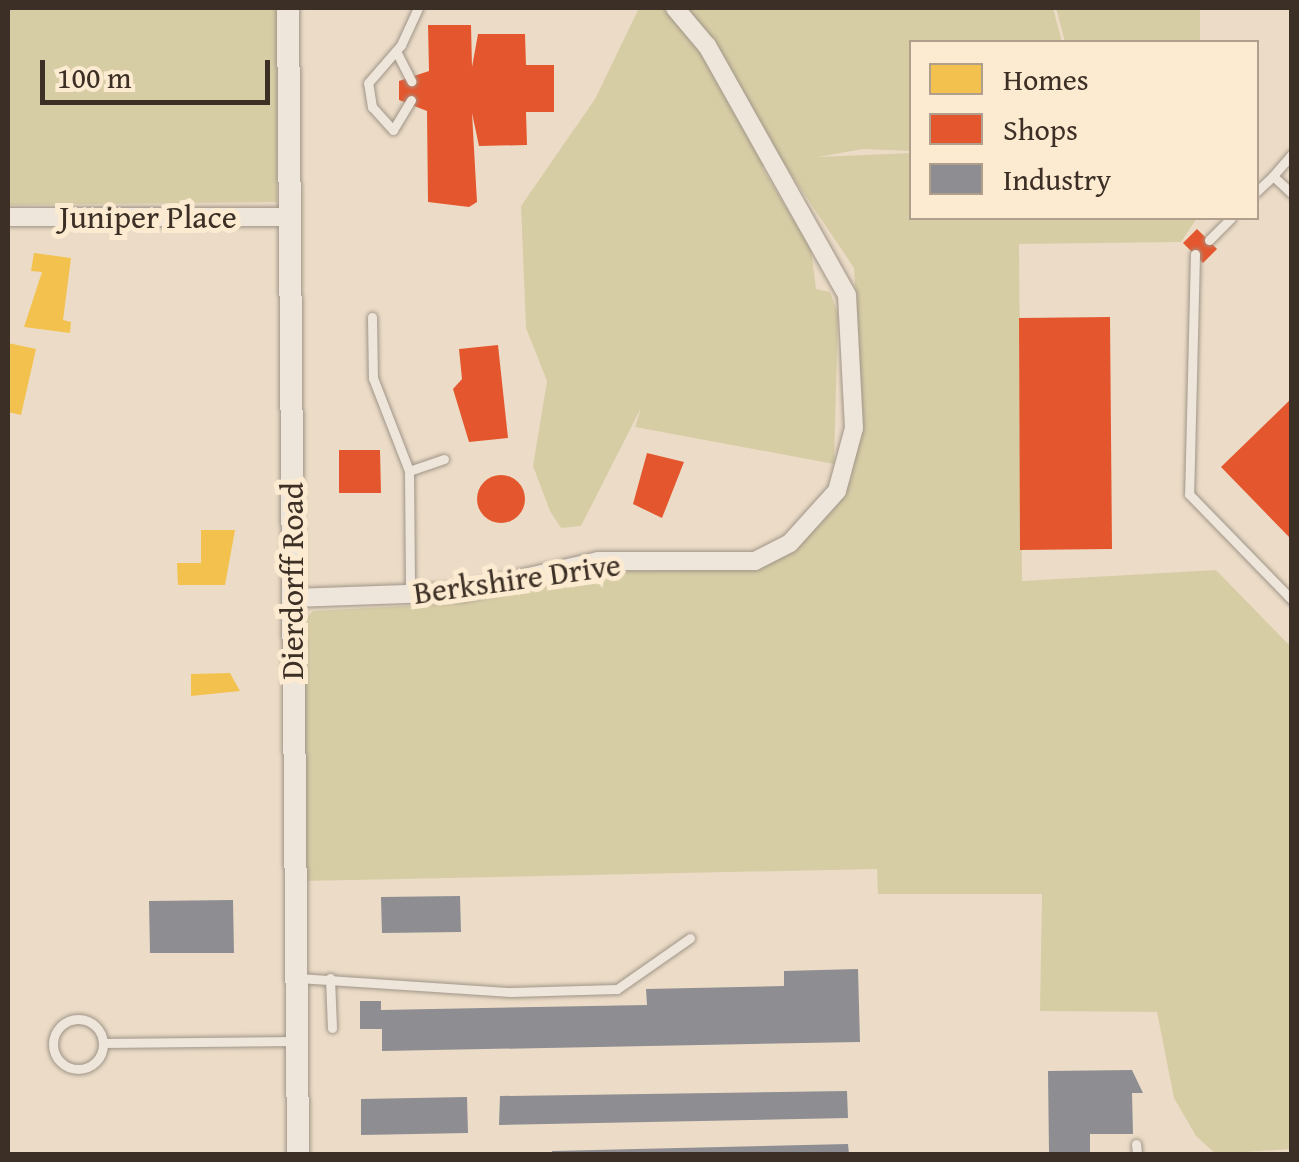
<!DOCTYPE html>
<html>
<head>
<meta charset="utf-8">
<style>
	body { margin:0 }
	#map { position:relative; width:1299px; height:1162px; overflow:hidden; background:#ecdcc7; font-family:"Gentium Book Plus",serif }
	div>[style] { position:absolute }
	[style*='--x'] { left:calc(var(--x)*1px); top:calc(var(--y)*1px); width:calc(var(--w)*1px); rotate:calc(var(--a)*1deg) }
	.green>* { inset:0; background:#d7cda5 }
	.homes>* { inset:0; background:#f2c14e }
	.shops>* { inset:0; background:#e4572e }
	.round { border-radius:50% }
	.industry>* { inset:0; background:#8d8d92 }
	.roads { filter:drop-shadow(0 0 2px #a09588) drop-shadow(0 0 2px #a09588) }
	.service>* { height:9px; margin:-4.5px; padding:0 4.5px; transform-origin:4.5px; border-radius:4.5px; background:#eee6db }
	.service>.ring { margin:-4.5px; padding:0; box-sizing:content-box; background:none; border:9px solid #eee6db; border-radius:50% }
	.minor>* { height:18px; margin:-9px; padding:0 9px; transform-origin:9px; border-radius:9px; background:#eee6db }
	.tertiary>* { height:22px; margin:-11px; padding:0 11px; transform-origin:11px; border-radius:11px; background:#eee6db }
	span { translate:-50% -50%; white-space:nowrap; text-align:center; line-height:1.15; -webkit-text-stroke:10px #fcead1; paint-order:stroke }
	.street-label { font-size:32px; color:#3c2f25 }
	.frame { position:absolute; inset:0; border:10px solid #3c2f25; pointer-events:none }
	.legend { position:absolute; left:909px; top:40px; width:350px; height:180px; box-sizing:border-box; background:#fcead1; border:2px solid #af9f8c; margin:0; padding:12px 18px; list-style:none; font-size:30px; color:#3c2f25 }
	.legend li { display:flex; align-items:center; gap:20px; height:50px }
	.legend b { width:50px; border:2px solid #af9f8c }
	.scale { position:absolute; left:40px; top:60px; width:230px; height:45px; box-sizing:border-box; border:5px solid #3c2f25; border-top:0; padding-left:12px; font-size:30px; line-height:35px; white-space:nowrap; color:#3c2f25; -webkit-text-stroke:8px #fcead1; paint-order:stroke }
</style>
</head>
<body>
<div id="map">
	<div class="green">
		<div style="clip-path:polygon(8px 8px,278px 8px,277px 202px,8px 205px)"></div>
		<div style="clip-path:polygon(639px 8px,1053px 8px,1062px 42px,912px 42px,911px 151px,863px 149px,818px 157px,911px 153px,912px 218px,1197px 218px,1181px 242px,1019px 244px,1022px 581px,1216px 570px,1291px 647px,1291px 1149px,1216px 1154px,1196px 1136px,1174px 1098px,1157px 1012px,1040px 1011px,1042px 894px,878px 894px,877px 869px,303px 881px,304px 620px,313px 611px,461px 603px,582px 572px,758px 569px,796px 549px,851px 480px,862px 406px,854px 268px,780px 158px,762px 167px,811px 249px,816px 289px,830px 292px,838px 314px,834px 464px,635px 427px,641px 408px,581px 526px,561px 528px,550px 511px,533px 466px,547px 381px,526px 328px,521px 206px,595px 99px)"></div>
		<div style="clip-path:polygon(1056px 8px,1200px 8px,1200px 42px,1065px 42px)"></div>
	</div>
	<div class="homes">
		<div style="clip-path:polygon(34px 253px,71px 258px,63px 320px,71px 322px,70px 333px,24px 327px,42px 272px,31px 271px)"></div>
		<div style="clip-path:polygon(8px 343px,36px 349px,21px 415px,8px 412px)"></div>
		<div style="clip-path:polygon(201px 530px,235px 530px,225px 585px,178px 585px,177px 563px,201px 563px)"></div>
		<div style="clip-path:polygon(230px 673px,240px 691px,191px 696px,191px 674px)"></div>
	</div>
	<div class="shops">
		<div style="clip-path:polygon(428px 25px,471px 25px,472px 67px,478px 34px,525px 34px,526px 65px,554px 65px,554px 112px,526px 112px,527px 145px,479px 146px,472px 113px,477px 202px,469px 207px,428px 202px,427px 111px,399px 100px,399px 81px,429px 71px)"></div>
		<div style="clip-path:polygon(1197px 229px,1217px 249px,1203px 263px,1183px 243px)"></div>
		<div style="clip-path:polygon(1110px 317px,1112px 549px,1020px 550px,1019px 318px)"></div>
		<div style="clip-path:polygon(498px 345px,508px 438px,469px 442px,453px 389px,462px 379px,459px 349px)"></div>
		<div style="clip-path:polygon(1292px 398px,1292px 540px,1221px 467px)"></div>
		<div style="clip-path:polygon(339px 450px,380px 450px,381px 493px,339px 493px)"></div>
		<div style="clip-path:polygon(647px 453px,684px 462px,662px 518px,633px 504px)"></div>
		<div class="round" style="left:477px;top:475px;width:48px;height:48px"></div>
	</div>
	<div class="industry">
		<div style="clip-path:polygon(460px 896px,461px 932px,382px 933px,381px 897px)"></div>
		<div style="clip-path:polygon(233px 900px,234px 953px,150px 953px,149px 901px)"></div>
		<div style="clip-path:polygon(858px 969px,860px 1042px,382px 1051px,382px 1029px,360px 1029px,360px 1001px,381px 1001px,381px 1010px,647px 1005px,646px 989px,784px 986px,784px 971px)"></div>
		<div style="clip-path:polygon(1132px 1070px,1143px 1093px,1132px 1093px,1133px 1134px,1090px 1134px,1090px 1154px,1049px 1154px,1048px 1071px)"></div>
		<div style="clip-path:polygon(847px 1091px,848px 1118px,499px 1125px,500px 1096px)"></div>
		<div style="clip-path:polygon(467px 1097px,468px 1133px,361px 1135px,361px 1099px)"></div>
		<div style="clip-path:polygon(848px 1144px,849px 1154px,552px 1154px,552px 1151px)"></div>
	</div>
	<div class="roads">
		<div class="service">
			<div style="--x:396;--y:51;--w:34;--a:63"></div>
			<div style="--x:411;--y:100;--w:35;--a:121"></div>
			<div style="--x:393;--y:130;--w:31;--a:-132"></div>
			<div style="--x:372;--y:107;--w:24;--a:-99"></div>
			<div style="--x:368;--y:83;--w:50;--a:-49"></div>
			<div style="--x:401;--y:45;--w:41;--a:-65.3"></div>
			<div style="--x:1292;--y:154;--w:29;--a:131"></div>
			<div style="--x:1273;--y:176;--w:26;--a:43"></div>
			<div style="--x:1256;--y:192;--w:23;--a:-43"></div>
			<div style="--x:1209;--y:240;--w:31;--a:-45"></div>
			<div style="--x:1195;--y:254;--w:240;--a:91.4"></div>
			<div style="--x:1189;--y:494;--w:148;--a:45.8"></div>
			<div style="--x:372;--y:317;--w:61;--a:89.1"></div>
			<div style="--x:373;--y:378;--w:100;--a:68.8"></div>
			<div style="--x:409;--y:471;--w:125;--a:89.5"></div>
			<div style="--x:409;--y:471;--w:37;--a:-19"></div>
			<div style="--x:298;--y:978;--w:213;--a:3.8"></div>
			<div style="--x:511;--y:992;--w:106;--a:-1.6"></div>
			<div style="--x:617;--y:989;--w:89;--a:-34.9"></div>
			<div style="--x:330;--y:978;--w:50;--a:87.7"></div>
			<div class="ring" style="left:53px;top:1019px;width:41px;height:41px"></div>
			<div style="--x:103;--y:1043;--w:192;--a:-0.6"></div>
			<div style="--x:1136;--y:1144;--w:10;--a:84"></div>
		</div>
		<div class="minor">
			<div style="--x:8;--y:217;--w:281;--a:0"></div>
			<div style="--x:293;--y:598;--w:170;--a:-2"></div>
			<div style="--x:463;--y:592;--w:139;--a:-12.9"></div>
			<div style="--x:598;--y:561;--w:157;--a:0"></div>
			<div style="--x:755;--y:561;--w:39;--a:-27"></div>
			<div style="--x:790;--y:543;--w:70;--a:-47.9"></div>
			<div style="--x:837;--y:491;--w:65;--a:-74.9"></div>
			<div style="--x:854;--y:428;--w:133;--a:-93"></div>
			<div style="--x:847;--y:295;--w:286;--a:-119.3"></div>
			<div style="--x:707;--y:46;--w:50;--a:-130.1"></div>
		</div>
		<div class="tertiary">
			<div style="--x:288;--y:8;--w:1146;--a:89.5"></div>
		</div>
	</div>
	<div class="street-label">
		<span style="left:148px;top:217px">Juniper Place</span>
		<span style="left:517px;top:579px;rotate:-8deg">Berkshire Drive</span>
		<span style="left:292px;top:581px;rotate:-90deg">Dierdorff Road</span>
	</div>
	<div class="frame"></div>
	<ul class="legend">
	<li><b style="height:28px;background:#f2c14e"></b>Homes</li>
	<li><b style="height:28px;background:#e4572e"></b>Shops</li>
	<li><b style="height:28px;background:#8d8d92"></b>Industry</li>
	</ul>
	<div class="scale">100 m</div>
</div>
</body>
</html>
